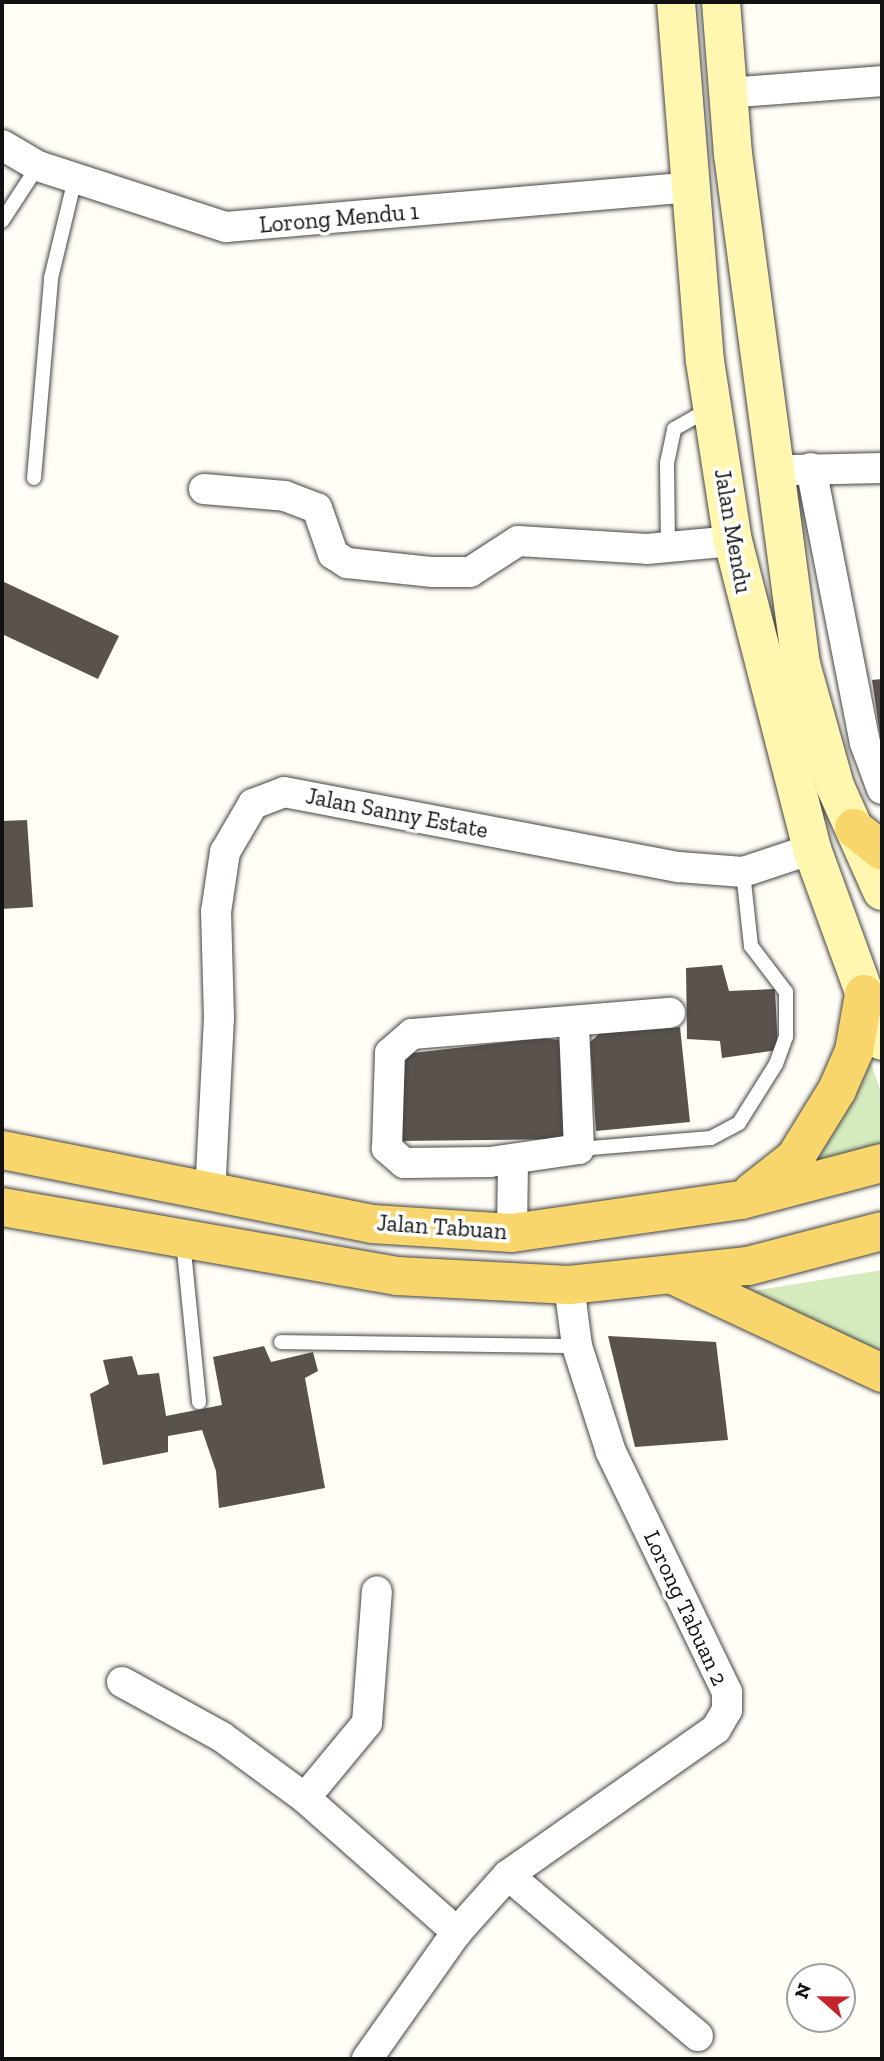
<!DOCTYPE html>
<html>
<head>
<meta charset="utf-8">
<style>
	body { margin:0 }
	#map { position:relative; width:884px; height:2061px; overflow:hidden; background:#fffdf5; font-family:"Zilla Slab",serif }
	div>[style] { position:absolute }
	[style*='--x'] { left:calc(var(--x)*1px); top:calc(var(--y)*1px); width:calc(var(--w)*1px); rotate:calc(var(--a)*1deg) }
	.green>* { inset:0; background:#d5ebbd }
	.building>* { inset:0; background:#5a524d }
	.roads { filter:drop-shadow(0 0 2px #444) drop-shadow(0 0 2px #444) }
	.service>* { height:14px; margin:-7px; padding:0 7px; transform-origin:7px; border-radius:7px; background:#fff }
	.minor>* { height:30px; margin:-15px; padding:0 15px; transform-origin:15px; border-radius:15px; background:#fff }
	.secondary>* { height:38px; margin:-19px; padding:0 19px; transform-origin:19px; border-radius:19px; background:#fff6b0 }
	.primary>* { height:38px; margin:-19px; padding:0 19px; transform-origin:19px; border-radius:19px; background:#f9d66b }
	span { translate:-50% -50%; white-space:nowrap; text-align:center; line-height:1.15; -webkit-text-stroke:7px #fff; paint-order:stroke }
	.street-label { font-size:23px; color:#111 }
	.frame { position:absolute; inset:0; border:4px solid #111; pointer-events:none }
	.north { position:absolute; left:786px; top:1963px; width:70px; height:70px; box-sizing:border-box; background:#fff; border:2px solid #a0a0a0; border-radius:50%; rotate:291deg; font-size:19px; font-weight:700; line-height:28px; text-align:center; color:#111 }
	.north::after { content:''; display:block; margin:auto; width:24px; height:32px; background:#c4262e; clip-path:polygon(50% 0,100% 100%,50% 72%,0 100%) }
</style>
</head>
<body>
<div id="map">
	<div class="green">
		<div style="clip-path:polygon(867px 1052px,882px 1095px,882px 1143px,811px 1165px)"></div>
		<div style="clip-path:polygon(882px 1270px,882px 1358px,746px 1292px)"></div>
	</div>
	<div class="building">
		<div style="clip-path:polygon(2px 581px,119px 636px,98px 679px,2px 634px)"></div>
		<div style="clip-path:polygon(882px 679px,882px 741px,881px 741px,872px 680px)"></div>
		<div style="clip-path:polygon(27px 820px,33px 907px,2px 909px,2px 821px)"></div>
		<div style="clip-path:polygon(722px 965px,729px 991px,775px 989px,778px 1050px,722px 1058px,720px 1041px,687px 1039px,686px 968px)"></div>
		<div style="clip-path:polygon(680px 1027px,690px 1122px,596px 1131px,590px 1042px,600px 1033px)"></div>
		<div style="clip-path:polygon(543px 1038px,559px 1040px,568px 1139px,399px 1141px,399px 1067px,412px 1053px)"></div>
		<div style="clip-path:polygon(608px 1336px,716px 1342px,728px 1440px,635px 1447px)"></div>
		<div style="clip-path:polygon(264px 1346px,271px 1362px,313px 1352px,318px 1371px,305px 1378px,325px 1488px,219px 1508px,216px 1471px,202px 1430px,168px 1436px,168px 1452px,103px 1465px,90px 1394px,109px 1384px,103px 1360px,132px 1356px,138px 1375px,159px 1373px,166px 1416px,222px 1405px,213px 1357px)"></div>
	</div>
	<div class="roads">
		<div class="service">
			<div style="--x:2;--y:221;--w:66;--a:-56.8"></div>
			<div style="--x:34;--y:478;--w:201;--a:-85.1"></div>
			<div style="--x:51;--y:278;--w:102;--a:-76.4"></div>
			<div style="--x:668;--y:547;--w:84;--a:-90.7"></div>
			<div style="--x:667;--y:463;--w:35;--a:-78"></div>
			<div style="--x:674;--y:429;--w:43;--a:-29.6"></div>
			<div style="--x:579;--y:1149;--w:132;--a:-4.8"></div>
			<div style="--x:711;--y:1138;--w:32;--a:-28"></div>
			<div style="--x:739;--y:1123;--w:70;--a:-57.9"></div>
			<div style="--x:776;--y:1064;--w:29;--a:-70"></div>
			<div style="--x:786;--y:1037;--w:45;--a:-90"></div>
			<div style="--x:786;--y:992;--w:58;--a:-127.3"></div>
			<div style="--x:751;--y:946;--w:74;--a:-96.2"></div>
			<div style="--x:183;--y:1241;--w:162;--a:84.3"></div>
			<div style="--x:281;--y:1342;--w:296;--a:0.8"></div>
		</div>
		<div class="minor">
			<div style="--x:727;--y:93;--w:155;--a:-4.4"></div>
			<div style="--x:2;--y:145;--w:42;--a:30.3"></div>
			<div style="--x:38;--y:166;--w:198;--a:18"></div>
			<div style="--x:226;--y:227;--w:467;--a:-4.9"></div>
			<div style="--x:811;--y:468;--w:280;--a:78.9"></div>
			<div style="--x:865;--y:743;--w:49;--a:69.7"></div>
			<div style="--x:794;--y:470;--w:88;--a:-1.3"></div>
			<div style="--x:204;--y:489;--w:81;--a:4.9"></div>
			<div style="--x:285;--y:496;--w:34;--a:21"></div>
			<div style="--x:317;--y:508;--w:49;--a:70.8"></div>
			<div style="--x:333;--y:554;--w:17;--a:33"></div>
			<div style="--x:347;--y:563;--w:84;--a:6.1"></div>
			<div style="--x:431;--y:572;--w:39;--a:0"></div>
			<div style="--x:470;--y:572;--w:57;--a:-32.9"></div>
			<div style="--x:518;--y:541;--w:129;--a:3.5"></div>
			<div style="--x:647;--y:549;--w:86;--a:-5.3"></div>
			<div style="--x:574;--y:1025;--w:124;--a:87.7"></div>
			<div style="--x:579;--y:1149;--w:90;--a:171.7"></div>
			<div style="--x:490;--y:1162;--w:86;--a:179.3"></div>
			<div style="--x:404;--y:1163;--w:23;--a:-139"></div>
			<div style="--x:387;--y:1148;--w:95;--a:-88.2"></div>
			<div style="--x:390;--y:1053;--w:29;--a:-41"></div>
			<div style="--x:412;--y:1034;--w:259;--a:-4.7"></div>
			<div style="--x:210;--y:1195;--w:177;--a:-87.1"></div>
			<div style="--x:219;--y:1018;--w:106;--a:-91.6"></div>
			<div style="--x:216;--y:912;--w:61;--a:-81.5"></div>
			<div style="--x:225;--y:852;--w:56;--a:-59.7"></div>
			<div style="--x:253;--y:804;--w:33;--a:-21"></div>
			<div style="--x:284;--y:792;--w:402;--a:10.8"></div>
			<div style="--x:679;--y:867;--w:64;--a:4.5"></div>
			<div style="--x:743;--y:872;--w:73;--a:-18.4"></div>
			<div style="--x:512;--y:1233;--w:73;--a:-89.2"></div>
			<div style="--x:122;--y:1682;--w:114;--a:28.8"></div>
			<div style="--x:222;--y:1737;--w:103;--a:36.3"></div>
			<div style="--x:305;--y:1798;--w:203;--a:41.4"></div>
			<div style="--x:457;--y:1932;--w:76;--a:-48.2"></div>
			<div style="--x:508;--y:1875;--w:254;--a:-35.1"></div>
			<div style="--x:716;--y:1729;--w:22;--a:-60"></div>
			<div style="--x:727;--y:1710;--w:18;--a:-90"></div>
			<div style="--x:727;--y:1692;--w:267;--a:-115.8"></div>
			<div style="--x:611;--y:1452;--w:111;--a:-107.8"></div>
			<div style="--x:577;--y:1346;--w:62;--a:-97.5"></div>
			<div style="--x:305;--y:1798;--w:97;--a:-50.4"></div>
			<div style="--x:367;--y:1723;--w:132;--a:-85.7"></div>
			<div style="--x:508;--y:1875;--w:249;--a:40.3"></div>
			<div style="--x:367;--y:2059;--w:156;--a:-54.7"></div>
		</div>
		<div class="secondary">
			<div style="--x:676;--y:2;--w:360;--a:85.4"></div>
			<div style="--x:705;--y:361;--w:182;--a:81.2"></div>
			<div style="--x:733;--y:541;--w:318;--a:75.6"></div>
			<div style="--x:812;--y:849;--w:204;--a:70"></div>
			<div style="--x:721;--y:2;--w:152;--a:85.5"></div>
			<div style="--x:733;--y:154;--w:515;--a:82.41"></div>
			<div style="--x:801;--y:664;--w:127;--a:74.4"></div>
			<div style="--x:835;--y:786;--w:115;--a:65.9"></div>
		</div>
		<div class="primary">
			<div style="--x:854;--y:828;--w:36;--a:39"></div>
			<div style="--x:2;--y:1150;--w:377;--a:11.3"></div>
			<div style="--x:372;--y:1224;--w:140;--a:3.7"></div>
			<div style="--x:512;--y:1233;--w:232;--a:-8.2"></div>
			<div style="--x:742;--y:1200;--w:145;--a:-14.8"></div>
			<div style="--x:752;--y:1192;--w:55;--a:-38.3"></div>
			<div style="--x:795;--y:1158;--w:80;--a:-58.3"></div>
			<div style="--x:837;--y:1090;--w:43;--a:-66.4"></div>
			<div style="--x:854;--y:1051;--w:58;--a:-80"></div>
			<div style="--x:2;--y:1207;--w:401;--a:9.9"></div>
			<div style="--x:397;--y:1276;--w:172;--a:3"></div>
			<div style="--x:569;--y:1285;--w:180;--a:-6.1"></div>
			<div style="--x:748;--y:1266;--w:138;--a:-14.6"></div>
			<div style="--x:675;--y:1276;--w:229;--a:25.1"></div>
		</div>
	</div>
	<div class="street-label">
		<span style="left:339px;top:218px;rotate:-5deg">Lorong Mendu 1</span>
		<span style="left:733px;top:531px;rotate:80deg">Jalan Mendu</span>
		<span style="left:397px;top:813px;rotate:11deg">Jalan Sanny Estate</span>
		<span style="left:442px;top:1227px;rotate:4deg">Jalan Tabuan</span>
		<span style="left:686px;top:1608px;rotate:65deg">Lorong Tabuan 2</span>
	</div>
	<div class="frame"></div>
	<div class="north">N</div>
</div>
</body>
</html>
